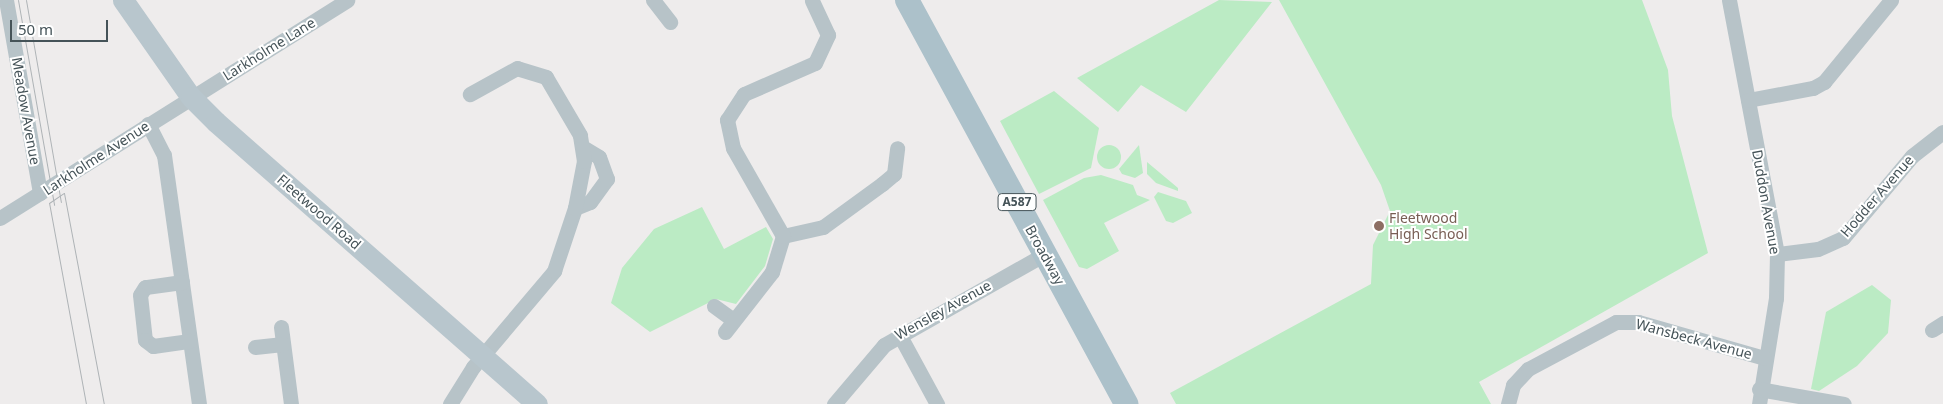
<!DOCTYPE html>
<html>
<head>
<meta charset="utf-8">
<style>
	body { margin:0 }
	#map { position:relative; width:1943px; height:404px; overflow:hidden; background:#eeecec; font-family:"Noto Sans",sans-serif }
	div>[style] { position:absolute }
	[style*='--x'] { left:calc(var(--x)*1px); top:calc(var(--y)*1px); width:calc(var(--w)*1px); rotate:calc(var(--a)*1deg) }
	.green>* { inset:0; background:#bbebc4 }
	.round { border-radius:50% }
	.street>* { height:15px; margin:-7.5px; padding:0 7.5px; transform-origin:7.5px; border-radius:7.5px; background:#b7c3c8 }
	.secondary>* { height:21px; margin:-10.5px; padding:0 10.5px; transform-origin:10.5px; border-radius:10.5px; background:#b8c6cd }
	.primary>* { height:24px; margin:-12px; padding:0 12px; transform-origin:12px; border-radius:12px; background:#acc1ca }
	.tram>* { height:1px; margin:-0.5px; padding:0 0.5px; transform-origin:0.5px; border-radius:0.5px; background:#aeb3b6 }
	.dots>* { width:14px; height:14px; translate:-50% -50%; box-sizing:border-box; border:2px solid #fff; border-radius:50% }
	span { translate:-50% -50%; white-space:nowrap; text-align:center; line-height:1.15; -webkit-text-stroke:4px #fff; paint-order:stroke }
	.shield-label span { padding:1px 4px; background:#fff; border:1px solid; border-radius:4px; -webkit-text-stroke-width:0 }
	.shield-label { font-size:12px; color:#455358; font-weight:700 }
	.street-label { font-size:14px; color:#455358 }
	.education-label { font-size:14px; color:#785e54 }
	.left { translate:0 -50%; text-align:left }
	.scale { position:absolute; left:10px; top:20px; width:98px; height:22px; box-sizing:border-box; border:2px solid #455358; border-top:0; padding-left:6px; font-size:15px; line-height:18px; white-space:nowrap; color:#455358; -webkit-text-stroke:4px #fff; paint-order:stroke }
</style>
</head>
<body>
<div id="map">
	<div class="green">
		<div style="clip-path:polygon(1219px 0,1272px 2px,1186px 112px,1141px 85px,1118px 112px,1077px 78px)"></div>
		<div style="clip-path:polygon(1279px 0,1642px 0,1668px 70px,1672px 116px,1708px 253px,1479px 382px,1491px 404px,1176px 404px,1170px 393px,1371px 284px,1373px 245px,1390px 211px,1381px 185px)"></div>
		<div style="clip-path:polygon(1054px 91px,1099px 128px,1091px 168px,1039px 194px,1000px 121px)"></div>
		<div class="round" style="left:1097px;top:145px;width:24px;height:24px"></div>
		<div style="clip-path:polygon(1139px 145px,1143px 173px,1135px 178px,1122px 174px,1119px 169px)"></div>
		<div style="clip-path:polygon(1147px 162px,1178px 188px,1178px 191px,1156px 183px,1147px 174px)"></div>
		<div style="clip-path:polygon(1101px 175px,1133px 185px,1137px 195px,1150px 200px,1104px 223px,1119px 251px,1087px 269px,1079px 267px,1043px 200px,1084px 178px)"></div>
		<div style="clip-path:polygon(1158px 192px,1186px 201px,1192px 213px,1173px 223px,1166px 221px,1154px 197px)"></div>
		<div style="clip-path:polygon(702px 207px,724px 249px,766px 227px,773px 239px,765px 266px,736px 304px,716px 299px,650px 332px,611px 303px,622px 268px,654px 229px)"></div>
		<div style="clip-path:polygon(1872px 285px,1891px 300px,1888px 333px,1857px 366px,1819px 391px,1811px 389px,1826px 312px)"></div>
	</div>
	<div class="street">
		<div style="--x:6;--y:0;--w:196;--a:80"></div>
		<div style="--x:653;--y:0;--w:28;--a:52"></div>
		<div style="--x:1729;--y:0;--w:258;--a:79.3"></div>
		<div style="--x:1777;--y:254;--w:44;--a:91.3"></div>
		<div style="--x:1776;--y:298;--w:107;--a:99.1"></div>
		<div style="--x:1748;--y:100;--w:66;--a:-10.5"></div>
		<div style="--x:1813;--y:88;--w:13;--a:-29"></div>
		<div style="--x:1824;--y:82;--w:106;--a:-50.7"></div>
		<div style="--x:148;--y:124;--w:35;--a:63"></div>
		<div style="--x:164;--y:155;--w:251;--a:82"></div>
		<div style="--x:575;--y:208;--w:16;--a:-22"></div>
		<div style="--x:590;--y:202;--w:29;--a:-54"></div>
		<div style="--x:607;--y:179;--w:23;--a:-110"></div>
		<div style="--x:599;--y:157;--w:17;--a:-149"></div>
		<div style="--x:0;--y:218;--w:410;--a:-32.1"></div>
		<div style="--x:783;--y:236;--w:41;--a:-12.7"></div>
		<div style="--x:823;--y:227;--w:73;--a:-36.1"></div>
		<div style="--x:882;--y:184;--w:16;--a:-40"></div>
		<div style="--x:894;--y:174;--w:26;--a:-83"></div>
		<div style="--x:1777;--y:254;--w:41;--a:-7"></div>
		<div style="--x:1818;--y:249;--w:27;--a:-24"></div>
		<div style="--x:1843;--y:238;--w:107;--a:-49.9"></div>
		<div style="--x:1912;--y:156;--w:39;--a:-38"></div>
		<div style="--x:182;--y:282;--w:37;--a:172"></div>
		<div style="--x:145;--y:287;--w:9;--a:122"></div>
		<div style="--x:140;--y:295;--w:45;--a:83.7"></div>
		<div style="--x:145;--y:340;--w:10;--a:37"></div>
		<div style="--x:153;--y:346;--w:37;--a:-8"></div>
		<div style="--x:714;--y:306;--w:24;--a:36"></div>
		<div style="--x:281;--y:327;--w:78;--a:82.6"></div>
		<div style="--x:1932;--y:330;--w:13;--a:-32"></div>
		<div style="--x:725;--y:332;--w:76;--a:-51.9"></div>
		<div style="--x:772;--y:272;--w:38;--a:-73"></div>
		<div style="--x:783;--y:236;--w:101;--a:-119.6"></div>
		<div style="--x:733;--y:148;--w:29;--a:-102"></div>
		<div style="--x:727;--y:120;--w:31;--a:-57"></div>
		<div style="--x:744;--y:94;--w:77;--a:-23.6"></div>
		<div style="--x:815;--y:63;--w:31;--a:-65"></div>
		<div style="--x:828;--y:35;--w:38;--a:-115"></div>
		<div style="--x:899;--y:334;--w:80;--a:61.5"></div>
		<div style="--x:255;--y:347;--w:28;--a:-6"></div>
		<div style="--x:1759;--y:389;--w:86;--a:10"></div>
		<div style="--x:450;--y:404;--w:44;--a:-58.1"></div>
		<div style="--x:473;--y:367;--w:126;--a:-49.8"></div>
		<div style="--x:554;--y:271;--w:66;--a:-71.6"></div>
		<div style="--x:575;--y:208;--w:48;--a:-79.2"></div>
		<div style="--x:584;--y:161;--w:26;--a:-99"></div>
		<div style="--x:580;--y:135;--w:67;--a:-120.4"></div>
		<div style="--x:546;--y:77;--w:30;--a:-163"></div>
		<div style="--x:517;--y:68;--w:54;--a:151"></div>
		<div style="--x:834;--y:404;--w:77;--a:-49.7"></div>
		<div style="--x:884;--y:345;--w:185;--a:-29.5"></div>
		<div style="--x:1508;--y:404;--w:20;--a:-75"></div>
		<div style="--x:1513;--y:385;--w:22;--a:-47"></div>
		<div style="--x:1528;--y:369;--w:100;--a:-28.1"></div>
		<div style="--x:1616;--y:322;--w:22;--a:0"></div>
		<div style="--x:1638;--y:322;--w:131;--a:15.9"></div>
	</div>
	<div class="secondary">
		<div style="--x:123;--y:0;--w:118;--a:55"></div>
		<div style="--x:191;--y:97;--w:35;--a:45"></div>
		<div style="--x:216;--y:122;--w:427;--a:41.3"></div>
	</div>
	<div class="primary">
		<div style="--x:907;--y:0;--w:460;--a:61.5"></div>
	</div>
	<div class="tram">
		<div style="--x:18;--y:0;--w:208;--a:80"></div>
		<div style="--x:26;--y:0;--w:205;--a:80.2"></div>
		<div style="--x:86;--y:404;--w:204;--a:-100.4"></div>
		<div style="--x:49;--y:203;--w:18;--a:-34"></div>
		<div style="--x:64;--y:193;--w:215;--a:79.3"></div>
	</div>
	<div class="dots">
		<div style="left:1379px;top:226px;background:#8d6e63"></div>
	</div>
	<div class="shield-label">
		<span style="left:1017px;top:202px">A587</span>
	</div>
	<div class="street-label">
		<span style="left:269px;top:49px;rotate:-32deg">Larkholme Lane</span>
		<span style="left:26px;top:111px;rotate:80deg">Meadow Avenue</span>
		<span style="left:96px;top:158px;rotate:-33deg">Larkholme Avenue</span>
		<span style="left:1877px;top:196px;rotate:-49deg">Hodder Avenue</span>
		<span style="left:1766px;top:202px;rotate:80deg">Duddon Avenue</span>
		<span style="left:319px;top:212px;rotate:41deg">Fleetwood Road</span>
		<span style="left:1045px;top:255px;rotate:61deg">Broadway</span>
		<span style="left:943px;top:310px;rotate:-29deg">Wensley Avenue</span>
		<span style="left:1694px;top:339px;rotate:15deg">Wansbeck Avenue</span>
	</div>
	<div class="education-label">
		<span class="left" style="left:1389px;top:226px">Fleetwood<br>High School</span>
	</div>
	<div class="scale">50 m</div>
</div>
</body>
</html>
